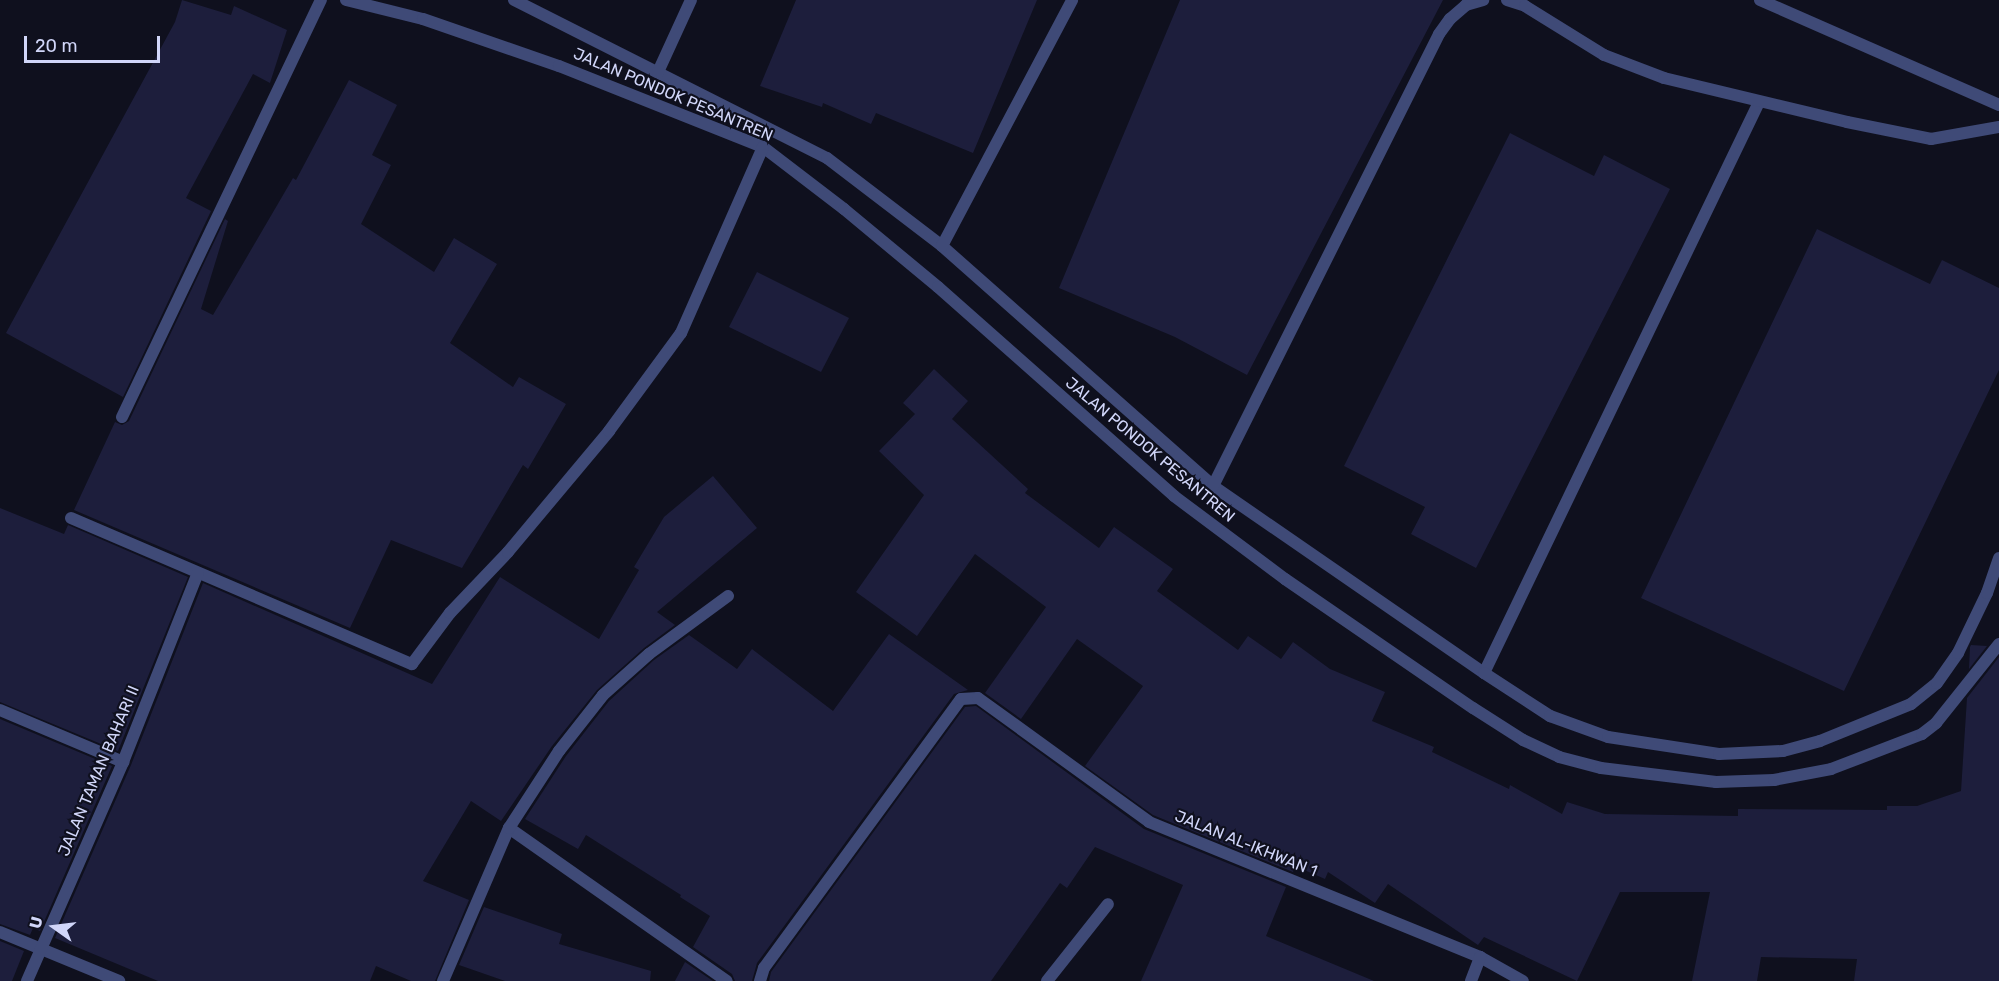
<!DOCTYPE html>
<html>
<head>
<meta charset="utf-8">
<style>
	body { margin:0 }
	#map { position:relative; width:1999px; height:981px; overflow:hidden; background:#0f101e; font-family:Rubik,sans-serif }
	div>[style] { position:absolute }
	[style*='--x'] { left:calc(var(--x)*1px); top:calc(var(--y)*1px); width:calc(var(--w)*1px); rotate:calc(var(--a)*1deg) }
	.building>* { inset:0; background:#1d1e3c }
	.lane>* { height:12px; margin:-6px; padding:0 6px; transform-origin:6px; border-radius:6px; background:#3f4a77 }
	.street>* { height:12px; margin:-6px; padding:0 6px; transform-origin:6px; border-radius:6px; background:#3f4a77 }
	span { translate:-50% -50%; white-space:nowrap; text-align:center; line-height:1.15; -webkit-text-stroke:4.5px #0f101e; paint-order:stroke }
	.street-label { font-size:16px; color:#d1d6f9 }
	.north { position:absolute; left:24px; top:897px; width:60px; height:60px; -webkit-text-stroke:4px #0f101e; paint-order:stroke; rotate:284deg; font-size:16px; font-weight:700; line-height:24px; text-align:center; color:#d1d6f9 }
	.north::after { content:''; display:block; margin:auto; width:21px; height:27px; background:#d1d6f9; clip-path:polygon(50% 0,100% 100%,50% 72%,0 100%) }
	.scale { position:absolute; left:24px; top:36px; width:136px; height:27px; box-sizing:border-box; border:3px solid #d1d6f9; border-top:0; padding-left:8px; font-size:18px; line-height:21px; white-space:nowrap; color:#d1d6f9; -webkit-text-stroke:4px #0f101e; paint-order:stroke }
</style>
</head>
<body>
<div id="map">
	<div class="building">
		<div style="clip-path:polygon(182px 0,231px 15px,234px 6px,287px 30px,270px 83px,253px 74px,186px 198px,211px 211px,123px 397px,6px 333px,175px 22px)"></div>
		<div style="clip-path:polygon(796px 0,1037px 0,973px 153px,876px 113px,871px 124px,823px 103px,822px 107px,760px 86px)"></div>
		<div style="clip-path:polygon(1180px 0,1443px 0,1247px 375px,1175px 337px,1059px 288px)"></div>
		<div style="clip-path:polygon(349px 80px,397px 105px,372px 155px,391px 165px,361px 224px,434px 272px,454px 238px,497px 264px,450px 343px,513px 387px,519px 377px,566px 404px,528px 469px,523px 465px,462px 568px,391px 540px,350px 628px,74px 510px,115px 422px,122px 425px,129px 421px,225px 219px,228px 221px,201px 309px,213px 315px,293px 178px,296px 180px)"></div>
		<div style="clip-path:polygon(1510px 133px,1594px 176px,1604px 155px,1670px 189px,1476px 568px,1411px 534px,1425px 507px,1344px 466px)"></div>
		<div style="clip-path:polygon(1817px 229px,1930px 284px,1942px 260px,1999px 288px,1999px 370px,1844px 691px,1641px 598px)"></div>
		<div style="clip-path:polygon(757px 272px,849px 318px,821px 372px,729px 327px)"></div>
		<div style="clip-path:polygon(934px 369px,968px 401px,952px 419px,1028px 489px,1025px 493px,1099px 548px,1114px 527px,1173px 569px,1157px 591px,1238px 650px,1248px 636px,1281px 659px,1293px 642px,1330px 669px,1385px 692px,1372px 721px,1434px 747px,1432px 752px,1509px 789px,1510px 785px,1562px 814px,1567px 802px,1605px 814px,1738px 816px,1738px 809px,1887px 810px,1887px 806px,1917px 806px,1961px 791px,1967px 698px,1999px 657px,1999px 981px,1854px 981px,1857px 959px,1761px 957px,1757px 981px,1692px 981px,1710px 892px,1620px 892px,1577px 981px,1484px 937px,1478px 945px,1388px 884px,1375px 903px,1328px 872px,1325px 879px,1295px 866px,1293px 872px,1153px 815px,1085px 766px,1143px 686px,1077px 639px,1021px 719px,985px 693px,1046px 607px,975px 554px,917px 636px,856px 592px,924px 495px,879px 451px,915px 414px,903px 403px)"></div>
		<div style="clip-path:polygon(713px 476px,757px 528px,657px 612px,675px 625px,644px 648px,597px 690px,552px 746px,501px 821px,471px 801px,423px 881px,469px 900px,435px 981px,411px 981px,376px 966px,370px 981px,158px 981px,55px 938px,131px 765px,203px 583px,432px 684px,500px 577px,599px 639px,639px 570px,634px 567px,664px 517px)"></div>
		<div style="clip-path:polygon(0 508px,64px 534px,68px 525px,188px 577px,118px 751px,0 702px)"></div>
		<div style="clip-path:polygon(889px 634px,968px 690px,954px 694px,757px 963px,752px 981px,735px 981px,732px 974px,693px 947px,710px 916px,680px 897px,681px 895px,586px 835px,578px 849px,525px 819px,566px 756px,609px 701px,654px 660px,689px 635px,737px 669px,752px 649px,833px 711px)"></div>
		<div style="clip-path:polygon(1971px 645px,1987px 646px,1969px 669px,1970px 647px)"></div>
		<div style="clip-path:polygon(976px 706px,1144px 829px,1286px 887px,1266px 936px,1374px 981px,1141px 981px,1183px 885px,1095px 847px,1067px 888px,1060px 883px,991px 981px,769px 981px,771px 972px,965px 707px)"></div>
		<div style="clip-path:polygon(0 719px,112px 766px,40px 931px,33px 928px,30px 935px,0 924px)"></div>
		<div style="clip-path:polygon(484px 907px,562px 934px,559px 944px,651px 971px,650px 981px,505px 981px,459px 965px)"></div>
		<div style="clip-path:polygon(0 941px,24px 951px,12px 981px,0 981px)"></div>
		<div style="clip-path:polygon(685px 962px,713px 981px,675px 981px)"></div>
	</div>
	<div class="lane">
		<div style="--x:514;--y:0;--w:351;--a:26.8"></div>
		<div style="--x:827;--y:158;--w:145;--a:37.4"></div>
		<div style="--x:942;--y:246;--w:362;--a:41.5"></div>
		<div style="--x:1213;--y:486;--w:329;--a:34.6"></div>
		<div style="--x:1484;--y:673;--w:634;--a:-64.28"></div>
		<div style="--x:1507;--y:0;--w:19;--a:18"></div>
		<div style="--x:1525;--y:6;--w:93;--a:31.8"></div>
		<div style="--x:1604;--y:55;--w:64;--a:21"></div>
		<div style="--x:1664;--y:78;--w:188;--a:13.5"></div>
		<div style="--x:1847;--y:122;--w:86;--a:11.4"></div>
		<div style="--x:1931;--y:139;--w:69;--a:-10"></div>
		<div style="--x:658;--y:72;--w:79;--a:-65.4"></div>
		<div style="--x:942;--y:246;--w:278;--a:-62.1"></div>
		<div style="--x:1213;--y:486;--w:505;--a:-63.43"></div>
		<div style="--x:1439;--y:34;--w:19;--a:-54"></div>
		<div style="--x:1450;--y:19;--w:21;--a:-41"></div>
		<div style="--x:1466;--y:5;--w:18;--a:-16"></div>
		<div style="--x:1484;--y:673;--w:79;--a:33.1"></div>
		<div style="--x:1550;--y:716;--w:62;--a:19.9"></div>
		<div style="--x:1608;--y:737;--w:112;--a:8.7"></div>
		<div style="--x:1719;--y:754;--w:64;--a:-2.7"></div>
		<div style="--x:1783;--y:751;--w:38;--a:-15"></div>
		<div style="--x:1820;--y:741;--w:98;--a:-22.1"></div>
		<div style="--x:1911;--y:704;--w:33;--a:-39"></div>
		<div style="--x:1937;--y:683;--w:37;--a:-55"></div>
		<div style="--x:1958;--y:653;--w:67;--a:-64.2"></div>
		<div style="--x:1987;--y:593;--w:37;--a:-71"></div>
	</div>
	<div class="street">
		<div style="--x:346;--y:0;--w:79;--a:13.9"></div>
		<div style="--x:423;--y:19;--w:144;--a:19.1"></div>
		<div style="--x:559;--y:66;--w:219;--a:21.7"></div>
		<div style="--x:763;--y:147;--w:102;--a:37.4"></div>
		<div style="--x:844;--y:209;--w:122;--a:39.7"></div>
		<div style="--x:938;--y:287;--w:315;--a:41.5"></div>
		<div style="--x:1174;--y:496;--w:139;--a:36.8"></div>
		<div style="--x:1285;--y:579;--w:228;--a:34.5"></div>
		<div style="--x:1473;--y:708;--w:59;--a:32.6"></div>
		<div style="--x:1523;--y:740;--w:40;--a:25"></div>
		<div style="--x:1559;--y:757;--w:43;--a:14.7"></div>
		<div style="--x:1601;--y:768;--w:116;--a:6.9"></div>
		<div style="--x:1716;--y:782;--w:58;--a:-2"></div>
		<div style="--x:1774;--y:780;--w:58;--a:-10.9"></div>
		<div style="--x:1831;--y:769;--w:97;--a:-21"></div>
		<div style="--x:1922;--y:734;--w:18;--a:-38"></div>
		<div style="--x:1936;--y:723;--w:101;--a:-51.4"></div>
		<div style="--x:1760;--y:0;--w:261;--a:23.7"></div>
		<div style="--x:122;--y:417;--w:462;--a:-64.5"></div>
		<div style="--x:71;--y:518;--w:371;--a:23.2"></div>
		<div style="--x:412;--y:664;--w:64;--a:-53.3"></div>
		<div style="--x:450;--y:613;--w:84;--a:-46.4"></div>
		<div style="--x:508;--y:552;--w:158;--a:-50.1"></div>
		<div style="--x:609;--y:431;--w:122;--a:-53.7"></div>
		<div style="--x:681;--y:333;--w:203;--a:-66.2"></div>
		<div style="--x:0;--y:710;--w:134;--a:22.9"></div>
		<div style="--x:509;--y:828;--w:266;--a:35.1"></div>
		<div style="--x:0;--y:932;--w:129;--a:22.4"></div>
		<div style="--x:27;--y:981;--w:239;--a:-66.3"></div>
		<div style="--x:123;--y:762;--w:203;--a:-68.4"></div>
		<div style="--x:443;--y:981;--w:167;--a:-66.7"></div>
		<div style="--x:509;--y:828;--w:92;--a:-57"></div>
		<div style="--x:559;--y:751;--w:71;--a:-51.8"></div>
		<div style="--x:603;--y:695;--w:62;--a:-41.7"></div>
		<div style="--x:649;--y:654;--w:98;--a:-36.3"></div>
		<div style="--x:760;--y:981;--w:14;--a:-73"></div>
		<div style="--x:764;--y:968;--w:333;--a:-53.8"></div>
		<div style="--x:961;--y:699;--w:17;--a:-3"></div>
		<div style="--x:978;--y:698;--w:211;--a:35.9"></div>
		<div style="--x:1149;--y:822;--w:357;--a:22.2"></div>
		<div style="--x:1480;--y:957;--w:49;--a:29.2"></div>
		<div style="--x:1047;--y:981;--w:98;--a:-51.6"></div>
		<div style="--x:1471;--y:981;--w:26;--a:-69"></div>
	</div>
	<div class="street-label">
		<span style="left:673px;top:95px;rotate:23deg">JALAN PONDOK PESANTREN</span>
		<span style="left:1150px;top:450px;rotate:40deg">JALAN PONDOK PESANTREN</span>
		<span style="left:99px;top:771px;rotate:-67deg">JALAN TAMAN BAHARI II</span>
		<span style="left:1246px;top:844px;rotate:22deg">JALAN AL-IKHWAN 1</span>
	</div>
	<div class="north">U</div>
	<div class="scale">20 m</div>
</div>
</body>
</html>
